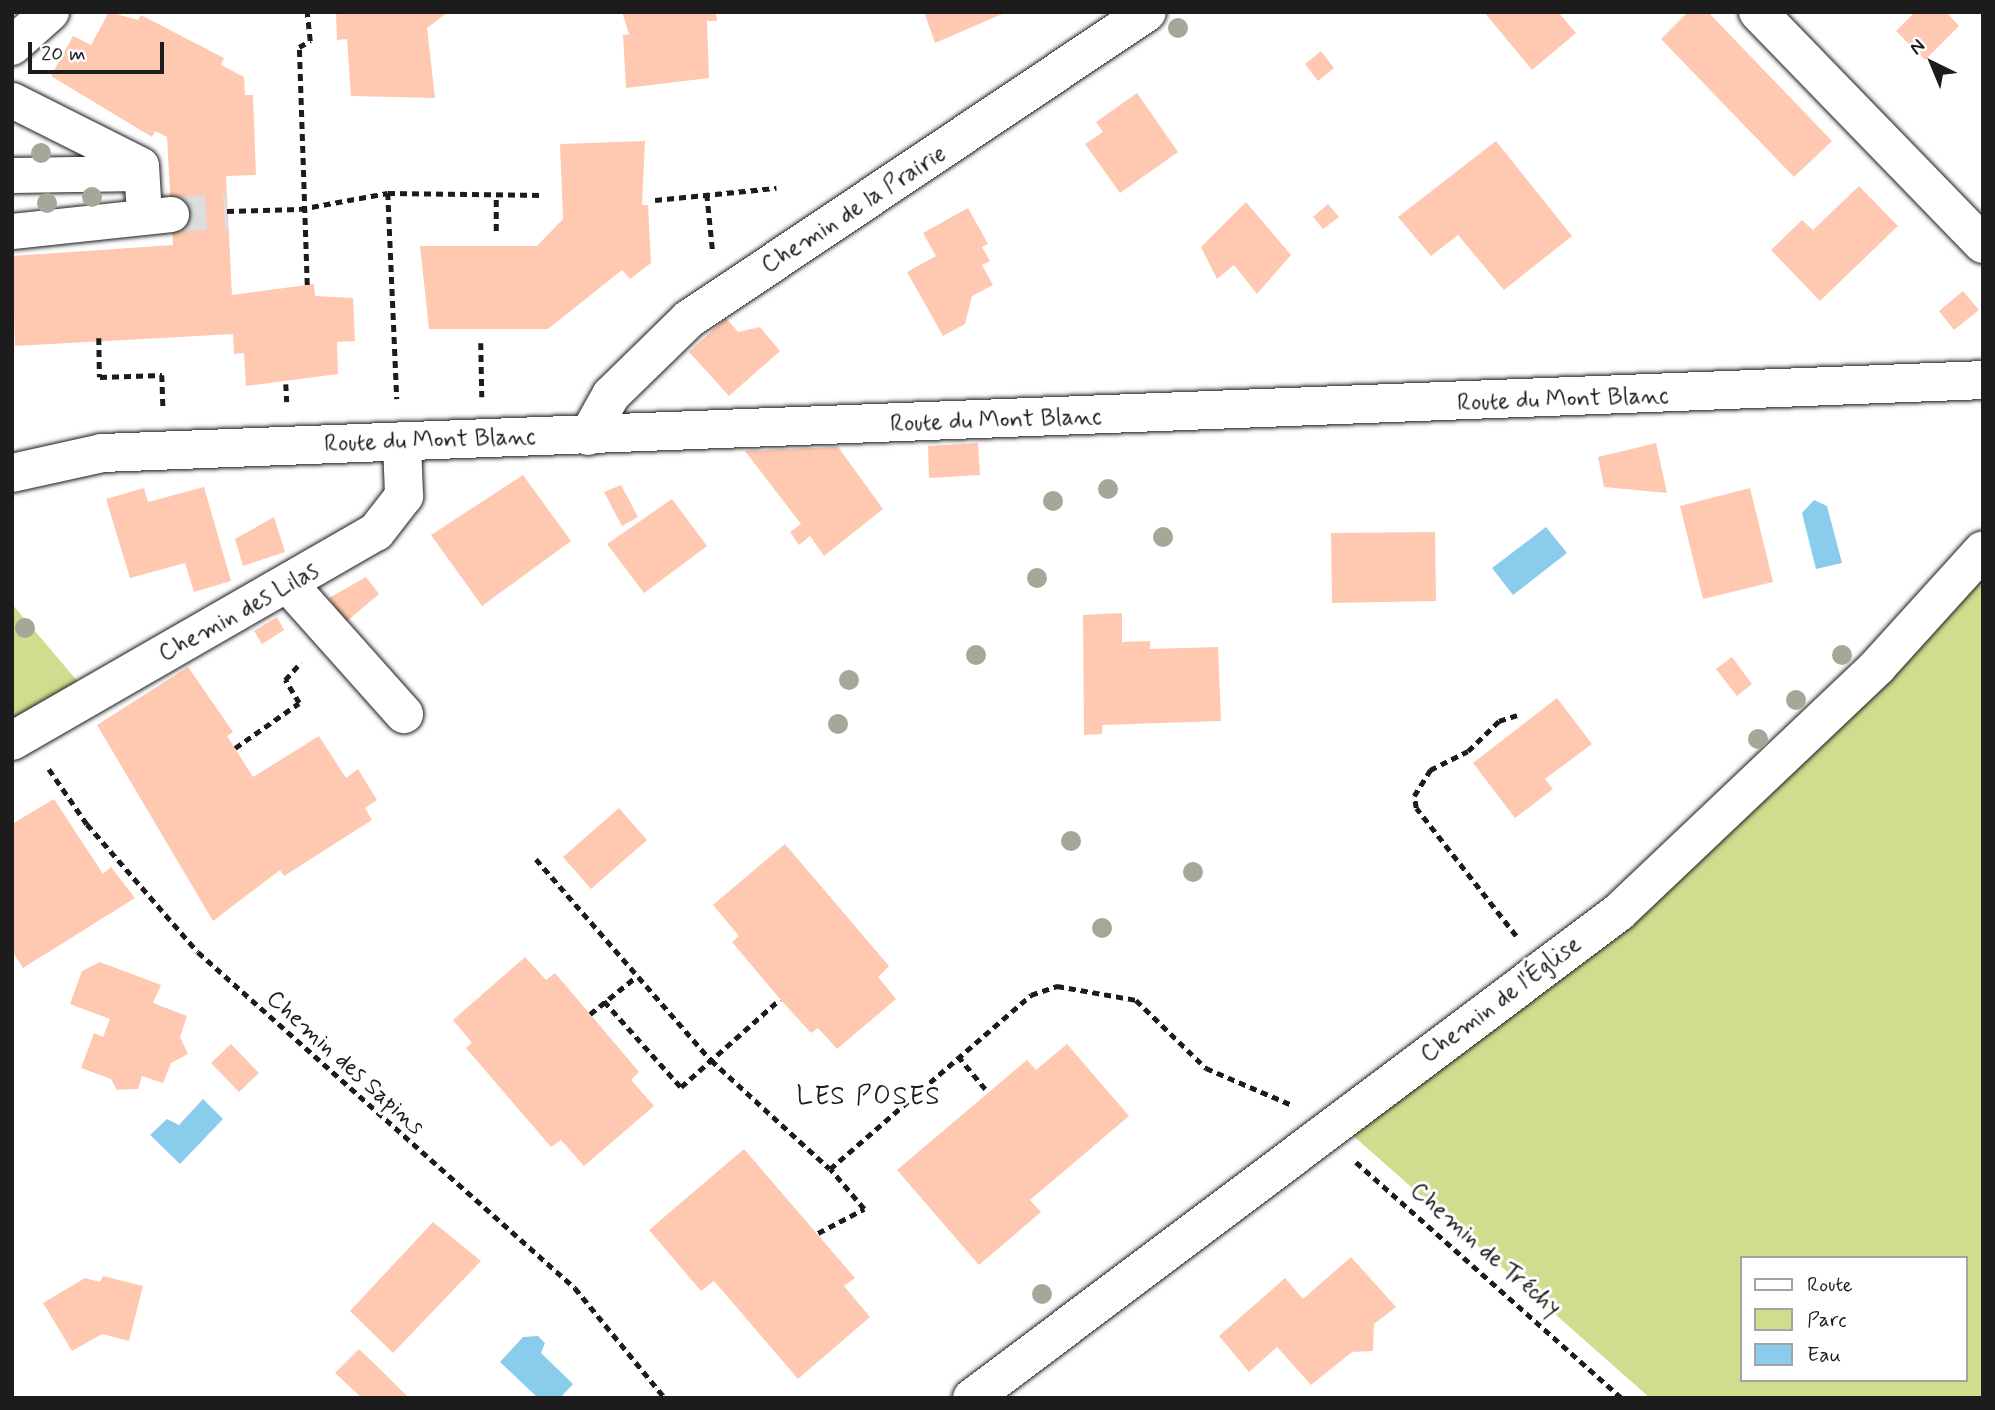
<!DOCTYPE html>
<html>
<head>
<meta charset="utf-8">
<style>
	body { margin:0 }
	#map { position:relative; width:1995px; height:1410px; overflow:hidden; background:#fff; font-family:Mynerve,sans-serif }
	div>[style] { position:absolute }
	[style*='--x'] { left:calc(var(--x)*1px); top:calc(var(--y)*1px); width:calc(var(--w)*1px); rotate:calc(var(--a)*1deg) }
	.green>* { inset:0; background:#d1dc8f }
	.water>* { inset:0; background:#8accec }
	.building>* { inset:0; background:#fec9b0 }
	.pedestrian-tunnel>* { height:35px; margin-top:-17.5px; transform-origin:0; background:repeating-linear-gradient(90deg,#ddd 0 35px,transparent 0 53px) }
	.path>* { height:4.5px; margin-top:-2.25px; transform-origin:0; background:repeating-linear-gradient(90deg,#1c1c1c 0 7px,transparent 0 12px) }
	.roads { filter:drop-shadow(0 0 2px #1c1c1c) drop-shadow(0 0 2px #1c1c1c) }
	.pedestrian>* { height:35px; margin:-17.5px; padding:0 17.5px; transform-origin:17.5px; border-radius:17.5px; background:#fff }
	.minor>* { height:38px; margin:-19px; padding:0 19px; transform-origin:19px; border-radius:19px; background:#fff }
	.tertiary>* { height:38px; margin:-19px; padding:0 19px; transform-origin:19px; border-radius:19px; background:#fff }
	.trees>* { width:20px; height:20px; margin:-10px; border-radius:50%; background:#a5a798 }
	span { translate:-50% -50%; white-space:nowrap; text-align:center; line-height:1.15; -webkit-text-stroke:6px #fff; paint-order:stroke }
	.street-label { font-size:24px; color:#1c1c1c }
	.neighbourhood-label { font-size:26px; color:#1c1c1c; letter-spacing:2px }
	.frame { position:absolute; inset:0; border:14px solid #1c1c1c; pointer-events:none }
	.legend { position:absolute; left:1740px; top:1256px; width:228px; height:126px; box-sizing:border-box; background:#fff; border:2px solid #a4a4a4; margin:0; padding:9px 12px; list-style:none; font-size:21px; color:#1c1c1c }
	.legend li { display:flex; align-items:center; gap:14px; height:35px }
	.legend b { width:35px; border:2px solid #a4a4a4 }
	.north { position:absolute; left:1897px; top:28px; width:70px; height:70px; -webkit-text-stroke:5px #fff; paint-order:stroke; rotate:317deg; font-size:19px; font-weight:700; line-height:28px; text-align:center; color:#1c1c1c }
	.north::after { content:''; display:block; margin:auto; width:24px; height:32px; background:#1c1c1c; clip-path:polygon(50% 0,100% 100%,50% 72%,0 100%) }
	.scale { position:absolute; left:28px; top:42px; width:136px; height:32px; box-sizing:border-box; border:4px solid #1c1c1c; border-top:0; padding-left:9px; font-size:21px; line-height:24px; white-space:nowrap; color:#1c1c1c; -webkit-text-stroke:5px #fff; paint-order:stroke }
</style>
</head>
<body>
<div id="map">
	<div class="green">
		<div style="clip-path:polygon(evenodd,1983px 575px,1983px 1398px,1650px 1398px,1349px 1132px,1983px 575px,1741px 1258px,1965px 1258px,1965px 1380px,1741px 1380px,1741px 1258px)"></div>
		<div style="clip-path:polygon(12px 604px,79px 683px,12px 721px)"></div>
	</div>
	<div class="water">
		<div style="clip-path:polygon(1814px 500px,1827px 506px,1842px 563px,1816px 569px,1802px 513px)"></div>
		<div style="clip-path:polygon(1546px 527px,1567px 553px,1513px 595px,1492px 568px)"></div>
		<div style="clip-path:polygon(203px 1099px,223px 1119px,180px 1164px,150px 1135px,167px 1119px,179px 1125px)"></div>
		<div style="clip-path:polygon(538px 1336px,545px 1343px,541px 1353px,573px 1384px,560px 1398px,538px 1398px,500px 1362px,523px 1337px)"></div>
	</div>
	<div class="building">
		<div style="clip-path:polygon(109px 12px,138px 20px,141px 15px,224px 58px,221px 65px,244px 77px,245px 95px,253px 95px,256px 175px,226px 176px,232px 295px,314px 284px,315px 296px,353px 298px,355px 341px,337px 342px,338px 374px,246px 386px,244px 353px,234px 354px,233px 334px,15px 346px,12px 256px,173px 245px,167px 137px,155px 131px,152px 137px,51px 76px,73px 36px,91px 45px)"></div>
		<div style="clip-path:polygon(336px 12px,448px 12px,427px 28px,435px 98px,351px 96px,347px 39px,337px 40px)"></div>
		<div style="clip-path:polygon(622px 12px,716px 12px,717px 21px,707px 21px,709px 78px,626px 88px,623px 35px,629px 34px)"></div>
		<div style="clip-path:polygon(924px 12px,1007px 12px,935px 43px)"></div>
		<div style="clip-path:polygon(1484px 12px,1558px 12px,1576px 33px,1532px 70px)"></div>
		<div style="clip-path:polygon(1688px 12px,1708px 12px,1832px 141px,1794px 177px,1661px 39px)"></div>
		<div style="clip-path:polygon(1915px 12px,1946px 12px,1959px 26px,1925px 60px,1896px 31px)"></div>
		<div style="clip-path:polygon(1321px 51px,1334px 68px,1318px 81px,1305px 64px)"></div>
		<div style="clip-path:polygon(1137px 93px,1178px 152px,1120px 193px,1085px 144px,1103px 132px,1096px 122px)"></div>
		<div style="clip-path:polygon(645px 141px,642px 205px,648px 205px,651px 263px,630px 279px,622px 270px,548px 329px,429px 329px,420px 246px,537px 246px,563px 219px,560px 144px)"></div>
		<div style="clip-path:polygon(1496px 141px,1572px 236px,1504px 290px,1458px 235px,1431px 256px,1398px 217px)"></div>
		<div style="clip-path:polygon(1859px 186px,1898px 226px,1820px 301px,1771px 250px,1802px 220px,1813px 230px)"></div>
		<div style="clip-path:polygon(1246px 202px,1291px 255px,1257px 294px,1234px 265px,1217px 279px,1201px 247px)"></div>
		<div style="clip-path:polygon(1328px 204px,1339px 217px,1323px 229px,1313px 217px)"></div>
		<div style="clip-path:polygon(968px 208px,988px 244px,982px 247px,990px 261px,982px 265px,993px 285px,972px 296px,965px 324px,943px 336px,907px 272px,936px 256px,923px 233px)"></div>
		<div style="clip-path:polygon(1963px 291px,1979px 310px,1954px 330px,1939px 311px)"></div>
		<div style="clip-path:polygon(726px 318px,738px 332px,760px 327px,780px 351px,729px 396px,689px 352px)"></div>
		<div style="clip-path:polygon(978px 443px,980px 475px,929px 478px,928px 446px)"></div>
		<div style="clip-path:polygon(1656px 443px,1667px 493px,1604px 487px,1598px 457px)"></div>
		<div style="clip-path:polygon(838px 447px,883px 509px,824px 556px,810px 536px,799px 545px,790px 532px,801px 524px,745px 451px)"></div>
		<div style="clip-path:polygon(523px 475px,571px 541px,482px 606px,431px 535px)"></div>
		<div style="clip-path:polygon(621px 485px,638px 517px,622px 526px,604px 492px)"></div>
		<div style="clip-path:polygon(204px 487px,231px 581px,194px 592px,185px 563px,130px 578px,106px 499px,144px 488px,148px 502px)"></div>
		<div style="clip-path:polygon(1750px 488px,1773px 582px,1703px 599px,1680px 506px)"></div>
		<div style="clip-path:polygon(672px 499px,707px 546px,644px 593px,607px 544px)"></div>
		<div style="clip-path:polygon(274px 517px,285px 552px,243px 566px,235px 539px)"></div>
		<div style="clip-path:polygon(1435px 532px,1436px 601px,1332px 603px,1331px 533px)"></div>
		<div style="clip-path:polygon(366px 577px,379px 594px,346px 622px,329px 598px)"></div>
		<div style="clip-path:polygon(1122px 613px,1122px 642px,1150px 641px,1150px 649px,1218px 647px,1221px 721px,1102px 725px,1102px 734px,1084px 735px,1083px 615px)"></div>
		<div style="clip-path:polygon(277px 617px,284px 630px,262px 644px,254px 631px)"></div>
		<div style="clip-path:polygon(1732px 657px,1752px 684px,1737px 696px,1716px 669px)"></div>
		<div style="clip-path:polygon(188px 667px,233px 732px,227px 736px,253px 777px,319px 736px,346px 778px,358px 769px,377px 800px,365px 808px,372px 820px,284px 876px,280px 870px,213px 921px,97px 725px)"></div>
		<div style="clip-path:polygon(1557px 698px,1592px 744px,1545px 779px,1553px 789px,1515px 818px,1473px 763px)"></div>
		<div style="clip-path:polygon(54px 799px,103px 874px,111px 867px,135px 898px,23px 968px,12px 951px,12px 824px)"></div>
		<div style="clip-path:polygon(619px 808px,647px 840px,591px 889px,563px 857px)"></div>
		<div style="clip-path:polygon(785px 844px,889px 966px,878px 977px,896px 999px,837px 1049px,818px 1028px,811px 1033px,780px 999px,732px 942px,739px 936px,713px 905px)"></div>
		<div style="clip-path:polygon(525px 957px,546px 980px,555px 973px,590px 1014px,639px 1072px,631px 1080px,654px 1106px,584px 1166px,561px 1140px,551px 1147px,466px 1048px,472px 1043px,453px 1020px)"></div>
		<div style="clip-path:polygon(100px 962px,161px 985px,153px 1003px,187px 1016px,180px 1037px,188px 1054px,171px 1063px,163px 1083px,142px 1076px,138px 1089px,117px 1090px,111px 1079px,81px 1068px,94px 1033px,103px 1037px,110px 1019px,70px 1004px,82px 971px)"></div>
		<div style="clip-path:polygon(231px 1044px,259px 1073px,239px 1092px,211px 1063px)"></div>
		<div style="clip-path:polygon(1067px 1044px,1129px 1116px,1030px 1200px,1041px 1212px,979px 1265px,897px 1170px,1027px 1060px,1036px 1070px)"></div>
		<div style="clip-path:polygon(744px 1149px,855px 1278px,844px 1286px,870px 1317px,798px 1379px,714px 1281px,701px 1291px,649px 1230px)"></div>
		<div style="clip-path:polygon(433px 1222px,481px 1261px,393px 1353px,350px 1311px)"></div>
		<div style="clip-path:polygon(1351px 1257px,1396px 1307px,1374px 1324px,1373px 1351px,1352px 1352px,1311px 1385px,1277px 1347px,1249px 1372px,1219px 1336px,1285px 1278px,1303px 1299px)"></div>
		<div style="clip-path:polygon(103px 1276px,143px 1286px,129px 1341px,102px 1334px,72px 1351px,43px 1303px,85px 1278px,100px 1282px)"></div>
		<div style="clip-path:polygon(359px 1349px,382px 1371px,409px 1398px,362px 1398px,335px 1373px)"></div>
	</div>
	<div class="pedestrian-tunnel">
		<div style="--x:171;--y:214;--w:56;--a:-3.1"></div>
	</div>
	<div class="path">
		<div style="--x:388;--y:193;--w:206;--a:87.5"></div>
		<div style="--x:707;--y:194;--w:59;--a:84.2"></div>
		<div style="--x:655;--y:200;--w:122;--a:-5.7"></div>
		<div style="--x:227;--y:211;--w:73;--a:-1.6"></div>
		<div style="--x:300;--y:209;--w:89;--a:-10.3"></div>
		<div style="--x:388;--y:193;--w:154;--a:0.7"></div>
		<div style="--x:496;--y:231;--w:33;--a:-90"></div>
		<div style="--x:307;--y:285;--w:238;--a:-91.9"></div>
		<div style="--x:299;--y:47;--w:13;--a:-29"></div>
		<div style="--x:310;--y:41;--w:29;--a:-96"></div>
		<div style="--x:99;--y:338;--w:39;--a:89"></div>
		<div style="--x:100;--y:377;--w:62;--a:-1.8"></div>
		<div style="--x:162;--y:375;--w:32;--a:88"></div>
		<div style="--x:481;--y:343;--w:54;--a:88.9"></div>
		<div style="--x:286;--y:384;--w:18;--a:87"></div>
		<div style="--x:235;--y:748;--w:78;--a:-35.1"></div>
		<div style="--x:299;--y:703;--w:27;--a:-121"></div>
		<div style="--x:285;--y:680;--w:24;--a:-48"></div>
		<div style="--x:49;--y:769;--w:67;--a:55.4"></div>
		<div style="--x:87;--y:824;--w:169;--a:49.1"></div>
		<div style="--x:198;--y:952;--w:505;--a:41.71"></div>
		<div style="--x:575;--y:1288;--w:142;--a:50.7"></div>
		<div style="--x:536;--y:859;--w:267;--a:49"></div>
		<div style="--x:711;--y:1060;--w:161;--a:42.5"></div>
		<div style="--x:830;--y:1169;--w:266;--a:-40.9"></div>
		<div style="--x:1031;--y:995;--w:28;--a:-19"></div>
		<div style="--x:1057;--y:986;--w:80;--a:10"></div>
		<div style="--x:1136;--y:1000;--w:98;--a:44.2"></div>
		<div style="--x:1206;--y:1068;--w:94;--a:23.3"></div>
		<div style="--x:1516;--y:936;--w:162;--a:-128"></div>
		<div style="--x:1416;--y:808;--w:12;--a:-99"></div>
		<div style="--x:1414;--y:796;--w:31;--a:-58"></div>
		<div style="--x:1430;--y:770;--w:42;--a:-26.6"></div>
		<div style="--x:1468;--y:751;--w:43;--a:-44.1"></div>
		<div style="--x:1499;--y:721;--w:19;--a:-18"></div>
		<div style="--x:604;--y:1001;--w:115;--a:48.2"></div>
		<div style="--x:681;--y:1087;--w:132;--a:-41.6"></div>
		<div style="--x:590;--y:1014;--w:60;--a:-39"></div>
		<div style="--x:958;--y:1056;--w:47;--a:50.2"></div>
		<div style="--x:1356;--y:1162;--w:356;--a:41.6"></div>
		<div style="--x:818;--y:1233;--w:52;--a:-27.6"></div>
		<div style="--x:864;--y:1209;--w:52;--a:-130.4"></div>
	</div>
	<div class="roads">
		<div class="pedestrian">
			<div style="--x:12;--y:100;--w:144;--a:26.7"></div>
			<div style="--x:141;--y:165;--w:50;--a:86.6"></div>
			<div style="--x:12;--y:175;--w:129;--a:-0.9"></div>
			<div style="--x:12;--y:231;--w:160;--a:-6.1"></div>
		</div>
		<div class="minor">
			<div style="--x:1758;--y:12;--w:323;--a:45.9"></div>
			<div style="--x:12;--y:46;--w:51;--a:-41.8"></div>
			<div style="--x:588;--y:436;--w:47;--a:-60.7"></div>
			<div style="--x:611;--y:395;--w:109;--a:-44.3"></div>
			<div style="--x:689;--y:319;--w:551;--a:-33.83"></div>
			<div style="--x:289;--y:585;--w:173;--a:48.3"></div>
			<div style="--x:12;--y:741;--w:420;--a:-29.9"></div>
			<div style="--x:376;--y:532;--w:46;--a:-52.1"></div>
			<div style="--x:404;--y:496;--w:55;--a:-92.1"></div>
			<div style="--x:972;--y:1398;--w:809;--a:-36.91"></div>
			<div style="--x:1619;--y:912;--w:357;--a:-43.5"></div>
			<div style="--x:1878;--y:666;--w:156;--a:-47.8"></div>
		</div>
		<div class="tertiary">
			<div style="--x:12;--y:473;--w:92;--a:-12.5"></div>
			<div style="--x:102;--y:453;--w:1882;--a:-2.22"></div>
		</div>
	</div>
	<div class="trees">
		<div style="left:1178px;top:28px"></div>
		<div style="left:41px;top:153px"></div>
		<div style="left:92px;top:197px"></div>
		<div style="left:47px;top:203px"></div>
		<div style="left:1108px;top:489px"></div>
		<div style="left:1053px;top:501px"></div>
		<div style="left:1163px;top:537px"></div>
		<div style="left:1037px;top:578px"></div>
		<div style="left:25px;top:628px"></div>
		<div style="left:976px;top:655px"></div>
		<div style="left:1842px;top:655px"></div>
		<div style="left:849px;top:680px"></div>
		<div style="left:1796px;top:700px"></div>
		<div style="left:838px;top:724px"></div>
		<div style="left:1758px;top:739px"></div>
		<div style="left:1071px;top:841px"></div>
		<div style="left:1193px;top:872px"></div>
		<div style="left:1102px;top:928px"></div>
		<div style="left:1042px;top:1294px"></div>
	</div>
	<div class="street-label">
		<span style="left:854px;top:210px;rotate:-33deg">Chemin de la Prairie</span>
		<span style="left:1563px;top:400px;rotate:-2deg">Route du Mont Blanc</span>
		<span style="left:996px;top:421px;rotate:-2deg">Route du Mont Blanc</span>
		<span style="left:430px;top:441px;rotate:-2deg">Route du Mont Blanc</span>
		<span style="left:239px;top:613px;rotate:-29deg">Chemin des Lilas</span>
		<span style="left:1501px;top:1000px;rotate:-37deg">Chemin de l'Église</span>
		<span style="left:345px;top:1063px;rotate:42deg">Chemin des Sapins</span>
		<span style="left:1485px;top:1250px;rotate:41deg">Chemin de Tréchy</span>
	</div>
	<div class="neighbourhood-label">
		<span style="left:869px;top:1098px">LES POSES</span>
	</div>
	<div class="frame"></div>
	<ul class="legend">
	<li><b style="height:9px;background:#fff"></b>Route</li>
	<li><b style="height:19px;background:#d1dc8f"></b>Parc</li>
	<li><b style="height:19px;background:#8accec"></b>Eau</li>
	</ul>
	<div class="north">N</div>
	<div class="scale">20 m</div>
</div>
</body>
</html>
